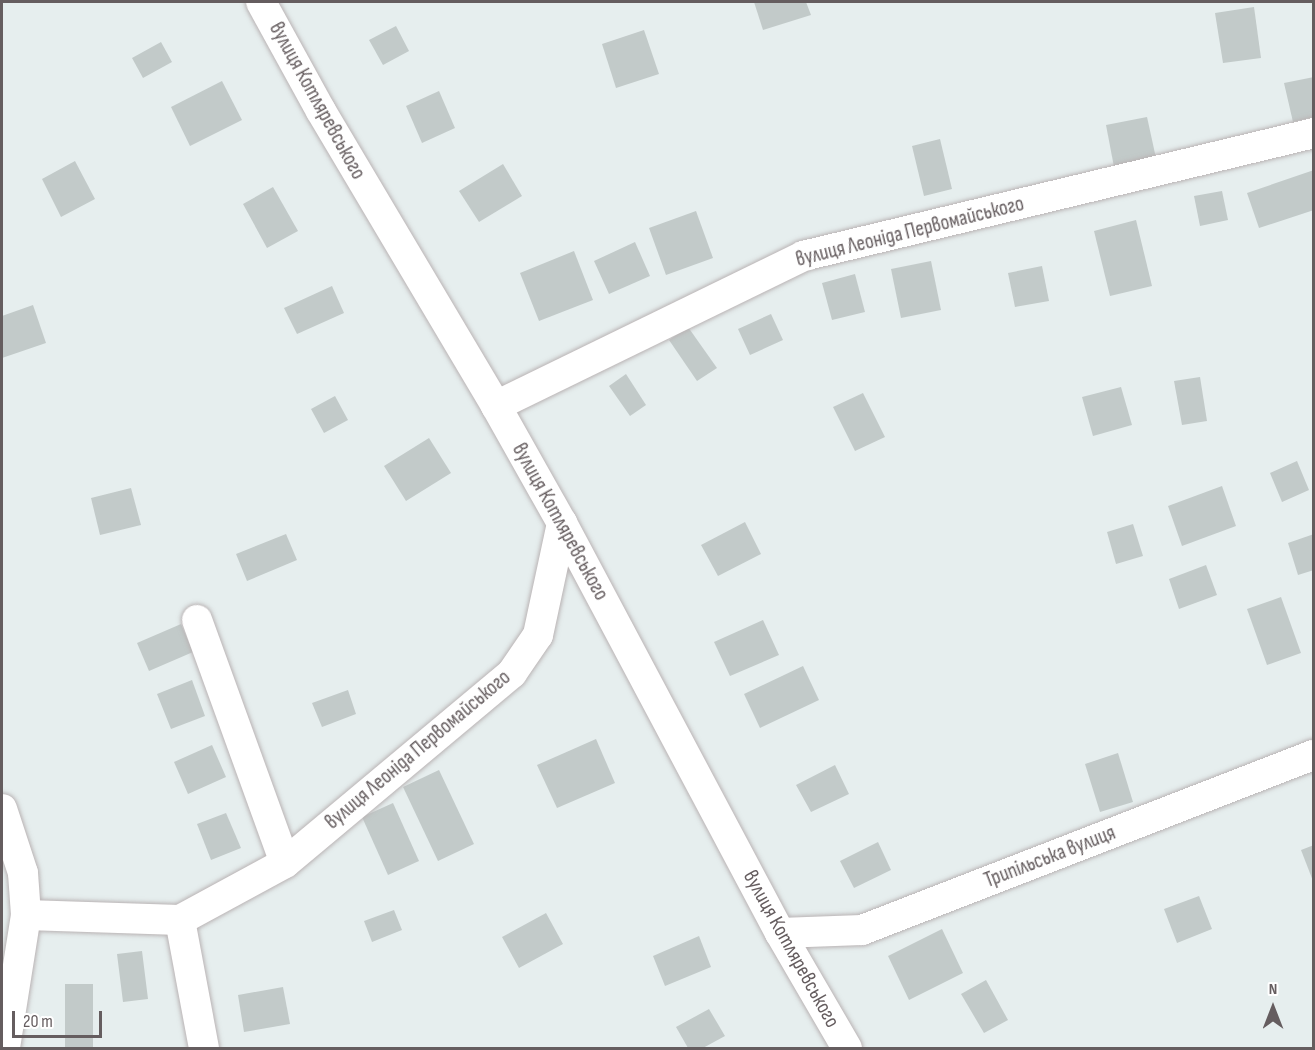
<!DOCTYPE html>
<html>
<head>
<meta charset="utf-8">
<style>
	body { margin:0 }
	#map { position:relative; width:1315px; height:1050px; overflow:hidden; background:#e6eeee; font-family:"Sofia Sans Condensed",sans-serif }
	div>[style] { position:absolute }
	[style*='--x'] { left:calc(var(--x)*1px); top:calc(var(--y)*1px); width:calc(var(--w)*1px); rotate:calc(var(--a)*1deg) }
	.building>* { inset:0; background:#c2cac9 }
	.roads { filter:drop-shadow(0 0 2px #b9b3b4) drop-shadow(0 0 2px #b9b3b4) }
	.minor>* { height:30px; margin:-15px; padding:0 15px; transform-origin:15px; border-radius:15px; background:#fff }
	span { translate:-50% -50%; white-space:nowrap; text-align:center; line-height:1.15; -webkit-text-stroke:6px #fff; paint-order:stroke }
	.street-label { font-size:21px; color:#655d5f }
	.frame { position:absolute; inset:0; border:3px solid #655d5f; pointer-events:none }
	.north { position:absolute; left:1243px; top:978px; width:60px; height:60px; -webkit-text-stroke:4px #fff; paint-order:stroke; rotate:0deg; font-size:16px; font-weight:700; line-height:24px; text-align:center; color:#655d5f }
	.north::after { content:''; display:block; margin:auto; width:21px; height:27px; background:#655d5f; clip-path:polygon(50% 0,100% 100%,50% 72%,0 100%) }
	.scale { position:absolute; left:12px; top:1011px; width:90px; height:27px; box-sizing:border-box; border:3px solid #655d5f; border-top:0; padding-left:8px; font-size:18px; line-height:21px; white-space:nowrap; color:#655d5f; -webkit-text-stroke:4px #fff; paint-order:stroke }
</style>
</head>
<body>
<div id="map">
	<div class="building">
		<div style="clip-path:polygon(754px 2px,806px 2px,811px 15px,763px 30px)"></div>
		<div style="clip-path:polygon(1254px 7px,1261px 58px,1223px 63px,1215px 13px)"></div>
		<div style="clip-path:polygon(396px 26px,409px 51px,383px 65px,369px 40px)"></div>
		<div style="clip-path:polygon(644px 30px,659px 74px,616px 88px,602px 44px)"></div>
		<div style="clip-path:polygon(161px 42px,172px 62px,143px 78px,132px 58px)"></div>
		<div style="clip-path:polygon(1314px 77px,1314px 117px,1293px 122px,1284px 83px)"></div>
		<div style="clip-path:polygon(222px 81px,242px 120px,190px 146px,171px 107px)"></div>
		<div style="clip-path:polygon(439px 91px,455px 128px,422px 143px,406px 106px)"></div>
		<div style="clip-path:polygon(1147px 117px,1156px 158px,1114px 167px,1106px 125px)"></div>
		<div style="clip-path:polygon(940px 139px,952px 189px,924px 196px,912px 146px)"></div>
		<div style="clip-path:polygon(75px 161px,95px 199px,61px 217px,42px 179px)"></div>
		<div style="clip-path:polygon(503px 164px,522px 196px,479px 222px,459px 191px)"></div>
		<div style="clip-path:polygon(1314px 170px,1314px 210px,1259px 228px,1247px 193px)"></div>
		<div style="clip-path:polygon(273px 187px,298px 231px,267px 248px,243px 204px)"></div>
		<div style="clip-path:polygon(1222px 191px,1228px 220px,1200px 226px,1194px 196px)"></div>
		<div style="clip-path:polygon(696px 211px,713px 258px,666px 275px,649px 228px)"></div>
		<div style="clip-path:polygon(1136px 220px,1152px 286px,1110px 296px,1094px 231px)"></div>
		<div style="clip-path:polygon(635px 242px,650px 276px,609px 294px,594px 261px)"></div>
		<div style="clip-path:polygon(574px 251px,593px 300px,539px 321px,520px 273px)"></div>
		<div style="clip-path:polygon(931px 261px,941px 310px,901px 318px,891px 269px)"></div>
		<div style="clip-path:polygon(1042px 266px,1049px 301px,1015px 307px,1008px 273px)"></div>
		<div style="clip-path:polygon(855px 274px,865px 312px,832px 320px,822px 283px)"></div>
		<div style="clip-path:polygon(332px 286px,344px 313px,297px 334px,284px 308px)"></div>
		<div style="clip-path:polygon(33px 305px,46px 343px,2px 358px,2px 316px)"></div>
		<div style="clip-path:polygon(771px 314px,783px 340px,750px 355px,738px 329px)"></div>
		<div style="clip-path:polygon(688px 327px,717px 368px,697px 381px,669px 340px)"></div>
		<div style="clip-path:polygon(626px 374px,646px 405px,630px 416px,609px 386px)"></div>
		<div style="clip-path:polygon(1200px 377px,1207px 421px,1182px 425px,1174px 381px)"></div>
		<div style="clip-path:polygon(1121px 387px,1132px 425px,1093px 436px,1082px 397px)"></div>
		<div style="clip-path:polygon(863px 393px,885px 437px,855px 451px,833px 407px)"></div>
		<div style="clip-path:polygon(335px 396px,348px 420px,324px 433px,311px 409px)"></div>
		<div style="clip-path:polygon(429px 438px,451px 473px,406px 501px,384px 466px)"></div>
		<div style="clip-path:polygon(1297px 461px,1309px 490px,1282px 502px,1270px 473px)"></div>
		<div style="clip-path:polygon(1222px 486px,1236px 526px,1182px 546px,1168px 506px)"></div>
		<div style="clip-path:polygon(131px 488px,141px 525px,100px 535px,91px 498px)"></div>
		<div style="clip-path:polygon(745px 522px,761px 554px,718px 576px,701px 545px)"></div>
		<div style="clip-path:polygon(1133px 524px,1143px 556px,1116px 564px,1107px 532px)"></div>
		<div style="clip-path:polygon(286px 534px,297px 560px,247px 581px,236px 554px)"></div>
		<div style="clip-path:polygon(1314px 534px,1314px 570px,1298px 575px,1288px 543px)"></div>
		<div style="clip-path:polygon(1206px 565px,1217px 595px,1179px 609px,1169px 579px)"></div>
		<div style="clip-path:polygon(1281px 597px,1301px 653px,1267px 665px,1247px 609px)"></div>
		<div style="clip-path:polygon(763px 620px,779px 655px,730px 676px,714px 642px)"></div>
		<div style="clip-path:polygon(181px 624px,193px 652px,149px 671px,137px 643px)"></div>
		<div style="clip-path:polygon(803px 666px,819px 700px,760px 728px,744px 694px)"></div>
		<div style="clip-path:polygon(192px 680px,205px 716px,171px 729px,157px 694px)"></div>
		<div style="clip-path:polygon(348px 690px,356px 714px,322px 727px,312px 703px)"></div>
		<div style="clip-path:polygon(596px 739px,615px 783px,557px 808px,537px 765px)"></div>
		<div style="clip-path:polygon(212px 745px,226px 777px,188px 794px,174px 762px)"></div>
		<div style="clip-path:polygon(1118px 753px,1133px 802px,1100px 812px,1085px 764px)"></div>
		<div style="clip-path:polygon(835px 765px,849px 794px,811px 812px,796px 785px)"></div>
		<div style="clip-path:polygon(439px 770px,474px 844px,438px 861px,403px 787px)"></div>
		<div style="clip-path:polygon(393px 803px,419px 861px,388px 875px,362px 817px)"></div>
		<div style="clip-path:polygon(226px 813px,241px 848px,211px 860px,197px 824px)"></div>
		<div style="clip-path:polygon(878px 842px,891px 870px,854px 888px,840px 861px)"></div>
		<div style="clip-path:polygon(1314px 845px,1314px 881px,1313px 881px,1301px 850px)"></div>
		<div style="clip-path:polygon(1199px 896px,1212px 929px,1177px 943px,1164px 909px)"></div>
		<div style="clip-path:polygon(394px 910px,402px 930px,372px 942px,364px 921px)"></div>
		<div style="clip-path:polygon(546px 913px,563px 944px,519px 968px,502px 937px)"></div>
		<div style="clip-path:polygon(942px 929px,963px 973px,909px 1000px,888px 956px)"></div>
		<div style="clip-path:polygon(699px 936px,711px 967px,665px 986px,653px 956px)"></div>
		<div style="clip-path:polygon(142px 951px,148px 999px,123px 1002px,117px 954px)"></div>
		<div style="clip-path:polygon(986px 980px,1008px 1020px,984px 1033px,961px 994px)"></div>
		<div style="clip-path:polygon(65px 984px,93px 984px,93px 1048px,65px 1048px)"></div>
		<div style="clip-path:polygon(283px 987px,290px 1024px,244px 1032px,238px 995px)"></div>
		<div style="clip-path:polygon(709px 1009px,725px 1036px,703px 1048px,688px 1048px,676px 1027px)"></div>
	</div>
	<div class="roads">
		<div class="minor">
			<div style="--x:261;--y:2;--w:124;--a:61.2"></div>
			<div style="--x:321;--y:111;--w:343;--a:59.3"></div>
			<div style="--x:496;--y:406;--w:134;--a:60.6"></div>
			<div style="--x:562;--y:523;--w:464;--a:62"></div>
			<div style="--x:780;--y:933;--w:133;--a:59.8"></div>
			<div style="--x:496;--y:406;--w:342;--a:-26"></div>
			<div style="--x:803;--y:256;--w:526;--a:-13.53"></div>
			<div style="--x:197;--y:620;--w:258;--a:70.1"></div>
			<div style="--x:2;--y:809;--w:67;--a:71.8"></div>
			<div style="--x:23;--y:873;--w:42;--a:85.9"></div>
			<div style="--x:26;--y:915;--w:135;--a:99"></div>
			<div style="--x:26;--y:915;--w:154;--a:1.9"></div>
			<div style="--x:180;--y:920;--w:119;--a:-28.5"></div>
			<div style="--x:285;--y:863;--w:296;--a:-39.9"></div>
			<div style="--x:512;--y:673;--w:46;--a:-55.6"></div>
			<div style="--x:538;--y:635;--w:115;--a:-77.9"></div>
			<div style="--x:180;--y:920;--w:130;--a:79.4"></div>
			<div style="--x:780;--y:933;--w:82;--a:-2.1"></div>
			<div style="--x:862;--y:930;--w:485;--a:-21.2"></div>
		</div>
	</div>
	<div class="street-label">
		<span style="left:317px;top:101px;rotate:61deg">вулиця Котляревського</span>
		<span style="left:910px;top:232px;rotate:-14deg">вулиця Леоніда Первомайського</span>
		<span style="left:560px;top:522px;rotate:61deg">вулиця Котляревського</span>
		<span style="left:418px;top:750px;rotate:-40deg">вулиця Леоніда Первомайського</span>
		<span style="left:1050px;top:857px;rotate:-21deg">Трипільська вулиця</span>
		<span style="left:791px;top:949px;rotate:61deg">вулиця Котляревського</span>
	</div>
	<div class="frame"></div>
	<div class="north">N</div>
	<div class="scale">20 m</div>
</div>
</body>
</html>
